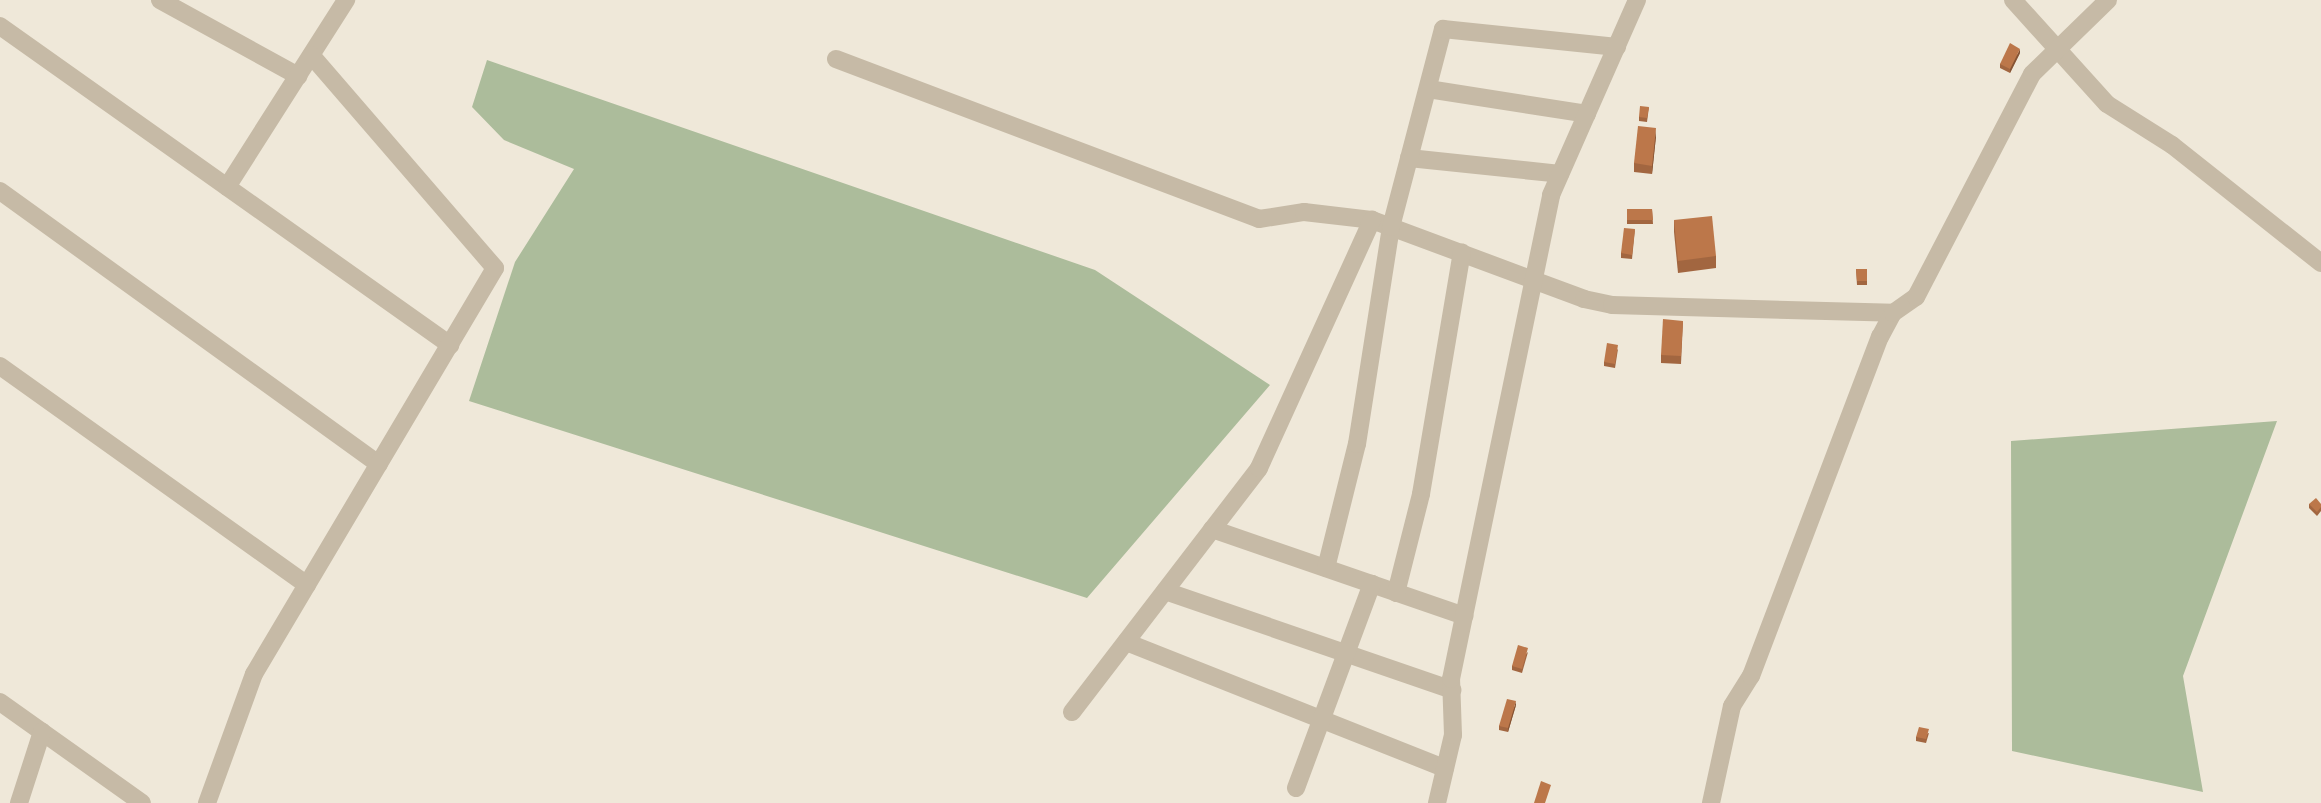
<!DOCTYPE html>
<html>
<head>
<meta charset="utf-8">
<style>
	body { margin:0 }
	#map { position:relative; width:2321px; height:803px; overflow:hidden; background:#efe8d9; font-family:Inter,sans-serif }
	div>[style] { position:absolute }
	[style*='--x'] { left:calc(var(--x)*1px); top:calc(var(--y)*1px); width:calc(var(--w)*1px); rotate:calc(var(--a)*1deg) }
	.green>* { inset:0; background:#acbc9b }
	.minor>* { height:18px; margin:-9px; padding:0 9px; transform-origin:9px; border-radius:9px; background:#c6baa6 }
	.wall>* { inset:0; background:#a26640 }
	.shaded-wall>* { inset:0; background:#845334 }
	.building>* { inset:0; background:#bc774a }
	span { translate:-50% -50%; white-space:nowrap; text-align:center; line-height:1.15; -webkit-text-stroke:5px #f7f2e5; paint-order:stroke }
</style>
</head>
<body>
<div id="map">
	<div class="green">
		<div style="clip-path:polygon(487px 60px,1095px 270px,1270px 385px,1087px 598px,469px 401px,515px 262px,574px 169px,504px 140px,472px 107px)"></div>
		<div style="clip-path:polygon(2277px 421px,2183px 676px,2203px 792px,2012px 751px,2011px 441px)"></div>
	</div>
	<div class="minor">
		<div style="--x:160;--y:0;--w:158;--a:28.8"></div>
		<div style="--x:2013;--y:0;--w:140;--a:47.9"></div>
		<div style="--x:2107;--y:104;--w:77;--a:32.2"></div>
		<div style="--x:2172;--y:145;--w:190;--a:38.4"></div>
		<div style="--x:0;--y:26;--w:552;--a:35.33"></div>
		<div style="--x:836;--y:59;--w:452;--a:20.7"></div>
		<div style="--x:1259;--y:219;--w:46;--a:-8.8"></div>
		<div style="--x:1304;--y:212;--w:68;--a:6.7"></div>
		<div style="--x:1372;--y:220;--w:226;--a:20.4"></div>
		<div style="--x:1584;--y:299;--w:29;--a:12"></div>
		<div style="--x:1612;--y:305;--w:281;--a:1.6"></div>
		<div style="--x:1428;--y:89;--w:161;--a:8.9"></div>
		<div style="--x:1409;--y:158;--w:152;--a:6"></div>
		<div style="--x:227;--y:187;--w:222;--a:-57.5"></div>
		<div style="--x:0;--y:191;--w:467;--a:35.8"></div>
		<div style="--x:0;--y:366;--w:377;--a:35.5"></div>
		<div style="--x:1212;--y:529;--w:267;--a:19"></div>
		<div style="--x:1326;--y:568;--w:128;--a:-76"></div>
		<div style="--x:1357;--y:444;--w:220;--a:-81.1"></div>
		<div style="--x:1391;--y:227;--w:205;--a:-75.3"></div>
		<div style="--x:1443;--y:29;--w:175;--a:5.9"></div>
		<div style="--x:1165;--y:591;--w:304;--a:19"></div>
		<div style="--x:1396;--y:593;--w:102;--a:-75.8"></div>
		<div style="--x:1421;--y:494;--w:245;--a:-80.4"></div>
		<div style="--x:1126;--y:642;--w:343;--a:21.6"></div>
		<div style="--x:0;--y:702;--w:174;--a:35.4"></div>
		<div style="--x:1072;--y:712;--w:307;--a:-52.5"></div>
		<div style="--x:1259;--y:468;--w:273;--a:-65.5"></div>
		<div style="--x:1296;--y:788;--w:218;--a:-69.6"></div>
		<div style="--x:19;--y:803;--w:75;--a:-72.1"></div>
		<div style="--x:207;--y:803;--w:137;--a:-70"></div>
		<div style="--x:254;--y:674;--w:472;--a:-59.3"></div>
		<div style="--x:495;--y:268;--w:281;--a:-130.8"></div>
		<div style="--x:1437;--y:803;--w:70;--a:-76.8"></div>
		<div style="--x:1453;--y:735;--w:56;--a:-92"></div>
		<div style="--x:1451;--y:679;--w:494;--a:-78.3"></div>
		<div style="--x:1551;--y:195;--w:213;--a:-66.2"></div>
		<div style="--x:1711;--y:803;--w:99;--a:-77.8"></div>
		<div style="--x:1732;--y:706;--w:36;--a:-58"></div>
		<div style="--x:1751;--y:676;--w:363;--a:-69.2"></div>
		<div style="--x:1880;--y:337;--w:27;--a:-62"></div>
		<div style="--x:1893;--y:313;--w:28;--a:-35"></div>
		<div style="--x:1916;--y:297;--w:251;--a:-62.5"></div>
		<div style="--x:2032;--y:74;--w:106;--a:-44.2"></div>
	</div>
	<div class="wall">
		<div style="clip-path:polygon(2020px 53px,2010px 73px,2000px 68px,2000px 64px)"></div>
		<div style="clip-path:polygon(1649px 107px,1647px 122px,1639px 121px,1639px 117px)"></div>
		<div style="clip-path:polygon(1656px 136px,1652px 174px,1634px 172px,1634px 163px)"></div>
		<div style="clip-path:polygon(1627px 209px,1652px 209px,1653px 224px,1627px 224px)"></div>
		<div style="clip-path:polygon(1674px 220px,1716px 256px,1716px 268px,1678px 273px,1674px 232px)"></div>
		<div style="clip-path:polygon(1635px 229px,1632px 259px,1621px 258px,1621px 253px)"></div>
		<div style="clip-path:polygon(1856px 269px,1867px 269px,1867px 285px,1857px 285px)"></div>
		<div style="clip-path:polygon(1683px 321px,1681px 364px,1661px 363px,1661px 355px)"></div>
		<div style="clip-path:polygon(1618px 349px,1615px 368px,1604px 366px,1604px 362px)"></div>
		<div style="clip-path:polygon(2309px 504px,2321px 504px,2321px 511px,2317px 516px,2309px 508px)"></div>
		<div style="clip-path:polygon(1528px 652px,1522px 673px,1512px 670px,1512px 666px)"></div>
		<div style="clip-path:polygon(1516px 705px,1508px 732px,1499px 730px,1499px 726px)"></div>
		<div style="clip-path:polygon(1929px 733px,1926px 743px,1916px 741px,1916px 737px)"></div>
	</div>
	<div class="shaded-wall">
		<div style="clip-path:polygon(2020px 49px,2020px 53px,2010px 73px,2010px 69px)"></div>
		<div style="clip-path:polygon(1656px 128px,1656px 136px,1652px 174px,1652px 166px)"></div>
		<div style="clip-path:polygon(1516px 701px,1516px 705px,1508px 732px,1508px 728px)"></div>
	</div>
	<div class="building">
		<div style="clip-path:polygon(2010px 43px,2020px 49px,2010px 69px,2000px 64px)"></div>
		<div style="clip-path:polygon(1640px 106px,1649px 107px,1647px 118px,1639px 117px)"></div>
		<div style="clip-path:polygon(1638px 126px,1656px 128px,1652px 166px,1634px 163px)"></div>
		<div style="clip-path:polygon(1627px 209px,1652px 209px,1653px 220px,1627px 220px)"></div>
		<div style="clip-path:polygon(1712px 216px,1716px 256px,1678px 261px,1674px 220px)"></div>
		<div style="clip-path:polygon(1624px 228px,1635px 229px,1632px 255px,1621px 253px)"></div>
		<div style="clip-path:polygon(1856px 269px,1867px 269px,1867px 281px,1857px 281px)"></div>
		<div style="clip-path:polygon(1663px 319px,1683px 321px,1681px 356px,1661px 355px)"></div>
		<div style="clip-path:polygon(1607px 343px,1618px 345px,1615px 364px,1604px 362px)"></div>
		<div style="clip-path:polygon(2316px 498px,2321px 504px,2321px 507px,2317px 512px,2309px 504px)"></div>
		<div style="clip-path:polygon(1518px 645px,1528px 648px,1522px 669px,1512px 666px)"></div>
		<div style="clip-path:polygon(1507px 699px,1516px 701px,1508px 728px,1499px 726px)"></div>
		<div style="clip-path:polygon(1919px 727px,1929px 729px,1926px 739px,1916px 737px)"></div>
		<div style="clip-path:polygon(1541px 781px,1551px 785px,1545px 803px,1534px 803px)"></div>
	</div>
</div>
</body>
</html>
